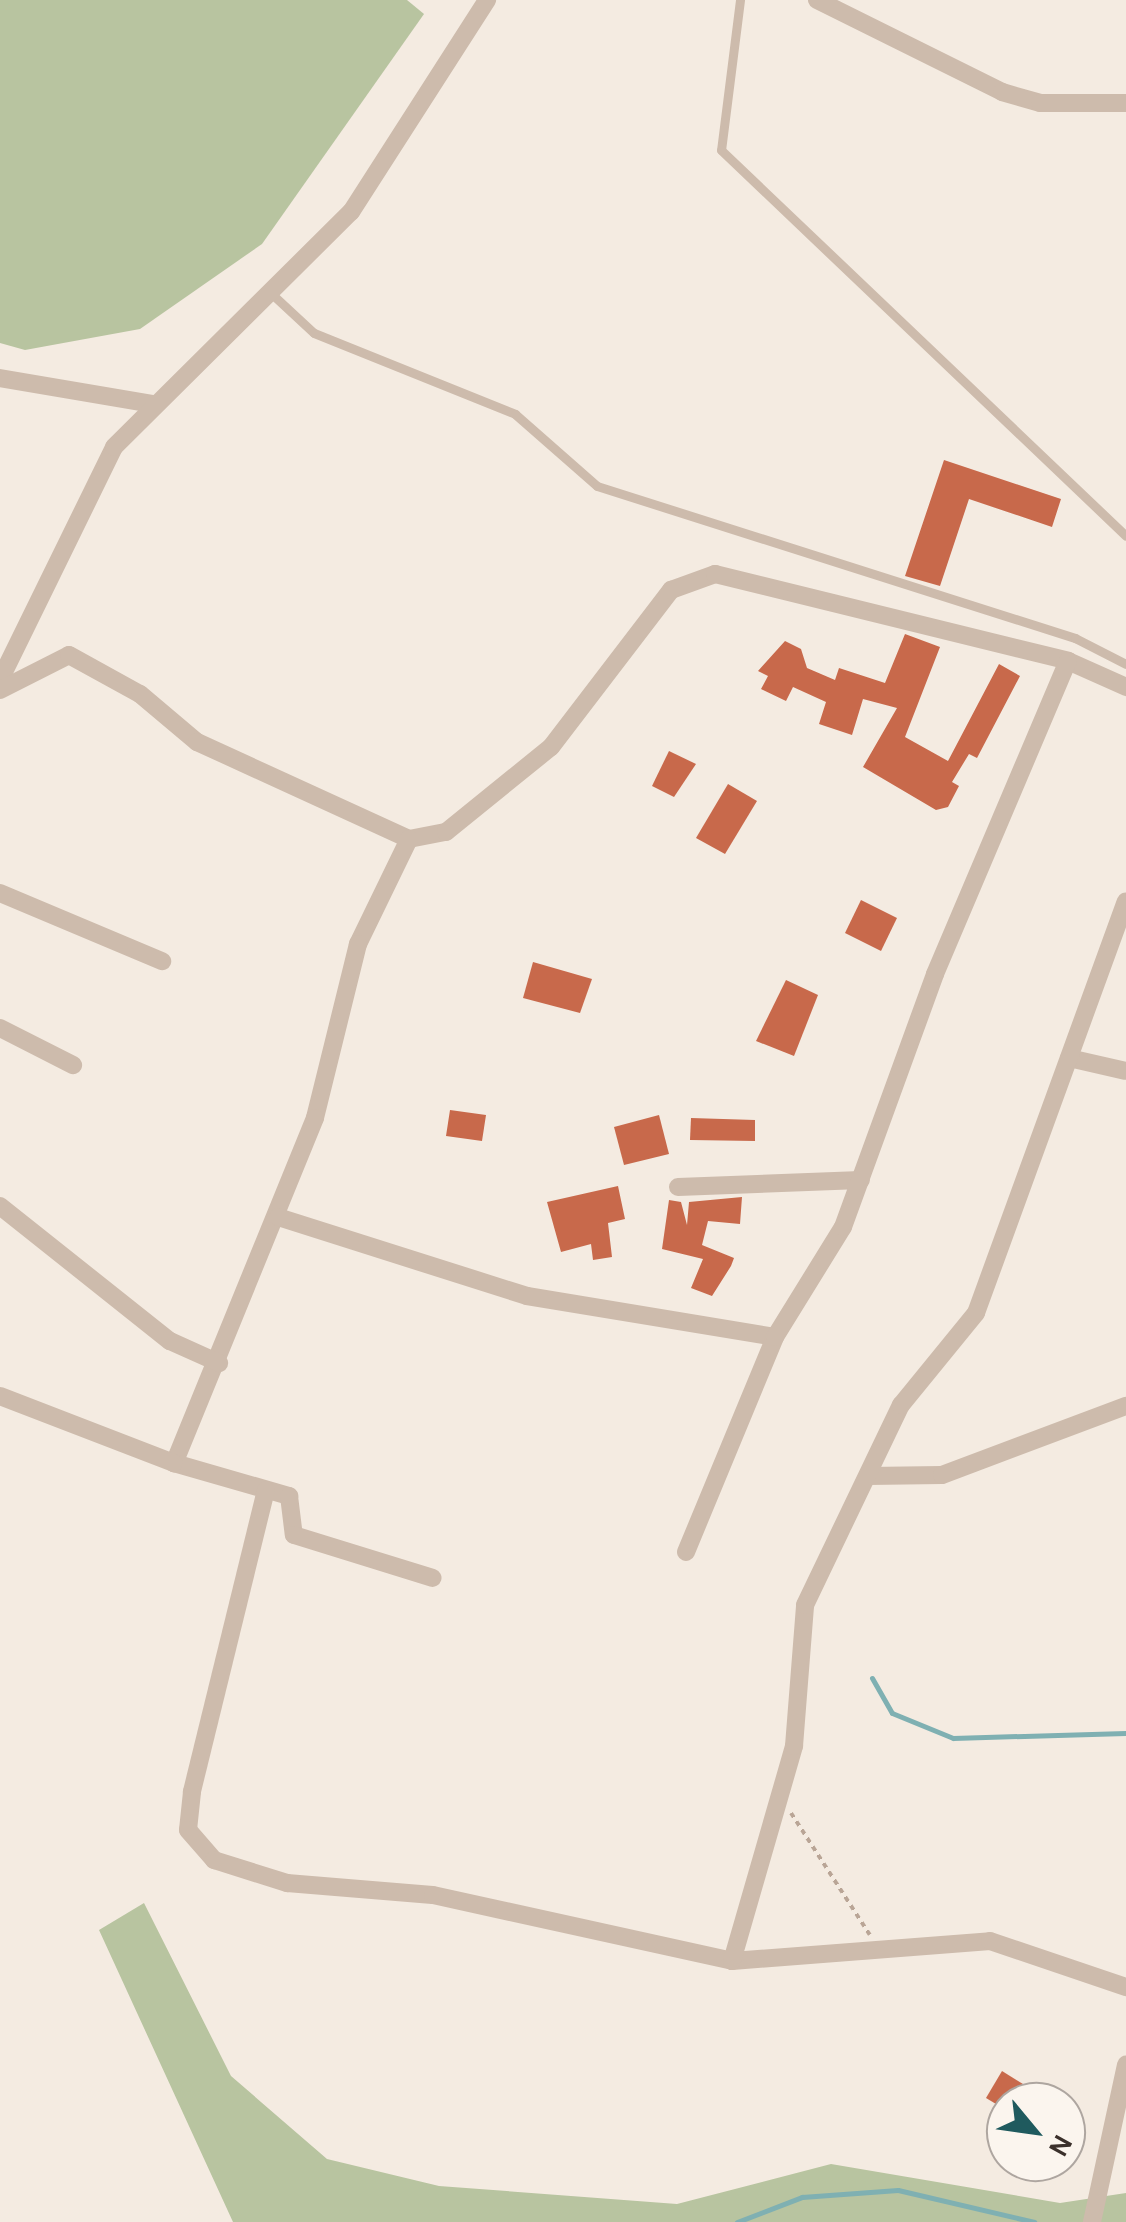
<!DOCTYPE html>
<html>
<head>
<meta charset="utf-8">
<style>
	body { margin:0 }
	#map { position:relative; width:1126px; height:2222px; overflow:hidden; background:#f4ebe1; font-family:Karla,sans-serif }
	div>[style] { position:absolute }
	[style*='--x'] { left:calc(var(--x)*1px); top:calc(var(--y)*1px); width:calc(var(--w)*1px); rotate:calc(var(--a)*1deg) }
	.green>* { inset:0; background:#b8c4a0 }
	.stream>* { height:5px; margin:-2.5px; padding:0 2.5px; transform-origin:2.5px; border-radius:2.5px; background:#7fb0b2 }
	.building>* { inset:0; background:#c8694b }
	.path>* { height:4px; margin-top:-2px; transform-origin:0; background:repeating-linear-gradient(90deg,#b9a596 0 5px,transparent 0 10px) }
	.service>* { height:9px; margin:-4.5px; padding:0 4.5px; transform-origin:4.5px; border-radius:4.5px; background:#cdbbac }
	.minor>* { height:18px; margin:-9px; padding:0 9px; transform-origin:9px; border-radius:9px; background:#cdbbac }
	span { translate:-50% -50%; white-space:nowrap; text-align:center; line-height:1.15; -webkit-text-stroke:9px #fbf5ee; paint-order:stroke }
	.north { position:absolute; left:986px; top:2082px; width:100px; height:100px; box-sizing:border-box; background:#fbf5ee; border:2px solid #aea6a0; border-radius:50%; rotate:119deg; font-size:28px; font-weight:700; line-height:40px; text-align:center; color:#3b302b }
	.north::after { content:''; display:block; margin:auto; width:35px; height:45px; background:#1f5a5e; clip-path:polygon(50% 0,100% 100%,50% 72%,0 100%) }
</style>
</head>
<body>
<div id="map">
	<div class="green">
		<div style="clip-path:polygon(0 0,407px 0,424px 14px,262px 244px,140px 329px,25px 350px,0 343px)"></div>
		<div style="clip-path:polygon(144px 1903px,231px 2076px,327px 2159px,439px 2186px,677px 2204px,831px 2164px,1060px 2203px,1126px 2193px,1126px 2222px,233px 2222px,99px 1930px)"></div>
	</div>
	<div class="stream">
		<div style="--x:872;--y:1678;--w:40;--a:60.3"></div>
		<div style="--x:892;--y:1713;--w:66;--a:22.3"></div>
		<div style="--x:953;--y:1738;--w:173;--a:-1.7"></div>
		<div style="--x:737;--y:2222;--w:70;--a:-21"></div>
		<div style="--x:802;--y:2197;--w:96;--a:-4.2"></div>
		<div style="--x:898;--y:2190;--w:140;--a:13.2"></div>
	</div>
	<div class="building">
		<div style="clip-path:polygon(944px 460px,1061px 499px,1052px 527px,969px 499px,940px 586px,905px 576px)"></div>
		<div style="clip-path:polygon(905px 634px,940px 647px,905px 737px,948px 761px,999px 664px,1020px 676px,977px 758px,969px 754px,952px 782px,959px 786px,948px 807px,936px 810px,863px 767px,897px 708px,863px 699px,852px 735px,819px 724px,826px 702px,793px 687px,786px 701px,761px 689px,768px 676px,758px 671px,785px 641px,801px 649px,807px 668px,835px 680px,839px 668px,885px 683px)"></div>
		<div style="clip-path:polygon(669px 751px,696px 764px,674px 797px,652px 786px)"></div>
		<div style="clip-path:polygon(728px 784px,757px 801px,725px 854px,696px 838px)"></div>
		<div style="clip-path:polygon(861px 900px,897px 918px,881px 951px,845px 933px)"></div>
		<div style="clip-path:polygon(533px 962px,592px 979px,580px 1013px,523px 998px)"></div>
		<div style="clip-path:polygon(786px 980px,818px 995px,794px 1056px,756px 1041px)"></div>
		<div style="clip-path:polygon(450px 1110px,486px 1115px,482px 1141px,446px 1136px)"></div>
		<div style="clip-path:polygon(659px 1115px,669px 1154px,624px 1165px,614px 1127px)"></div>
		<div style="clip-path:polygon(691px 1118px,755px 1120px,755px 1141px,690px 1140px)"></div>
		<div style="clip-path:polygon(618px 1186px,625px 1219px,608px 1223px,612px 1257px,593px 1260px,591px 1244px,561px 1252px,547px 1202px)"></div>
		<div style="clip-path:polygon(742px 1197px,740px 1224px,708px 1221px,702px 1245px,734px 1258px,731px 1266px,712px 1296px,691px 1288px,703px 1259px,662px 1249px,669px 1200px,681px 1202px,687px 1225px,689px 1202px)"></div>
		<div style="clip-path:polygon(1002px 2071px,1023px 2084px,1006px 2110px,986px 2098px)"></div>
	</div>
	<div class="path">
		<div style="--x:791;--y:1813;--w:145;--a:57.1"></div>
	</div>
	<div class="service">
		<div style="--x:740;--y:0;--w:151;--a:97.2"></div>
		<div style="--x:721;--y:150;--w:559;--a:43.62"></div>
		<div style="--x:274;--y:296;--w:54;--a:42.8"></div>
		<div style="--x:314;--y:333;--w:217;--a:21.9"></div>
		<div style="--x:515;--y:414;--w:109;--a:41.3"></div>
		<div style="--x:597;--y:486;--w:502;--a:17.64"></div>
		<div style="--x:1075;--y:638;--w:57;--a:27"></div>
	</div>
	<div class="minor">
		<div style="--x:817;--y:0;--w:207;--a:26.4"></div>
		<div style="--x:1002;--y:92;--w:40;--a:16"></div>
		<div style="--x:1040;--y:103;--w:86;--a:0"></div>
		<div style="--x:0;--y:378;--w:154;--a:9.7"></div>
		<div style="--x:0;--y:680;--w:259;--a:-63.9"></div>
		<div style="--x:114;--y:447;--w:334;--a:-44.8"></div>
		<div style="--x:351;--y:212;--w:252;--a:-57.3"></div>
		<div style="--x:0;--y:690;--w:77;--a:-26.9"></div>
		<div style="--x:69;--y:655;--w:81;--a:28.8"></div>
		<div style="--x:140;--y:694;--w:75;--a:40.1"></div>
		<div style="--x:197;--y:742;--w:233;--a:24.6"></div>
		<div style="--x:409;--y:839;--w:38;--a:-11"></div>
		<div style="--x:446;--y:832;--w:135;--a:-39"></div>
		<div style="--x:551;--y:747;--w:198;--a:-52.6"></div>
		<div style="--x:671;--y:590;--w:47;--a:-20"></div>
		<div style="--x:715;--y:574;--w:364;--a:13.8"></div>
		<div style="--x:1068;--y:661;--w:64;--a:24.1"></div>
		<div style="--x:409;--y:839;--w:117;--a:115.9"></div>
		<div style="--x:358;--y:944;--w:179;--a:103.9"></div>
		<div style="--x:315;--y:1118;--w:373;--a:112.2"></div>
		<div style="--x:174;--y:1463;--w:120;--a:16"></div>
		<div style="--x:289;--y:1496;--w:39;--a:83"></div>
		<div style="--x:294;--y:1535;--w:145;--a:17.2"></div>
		<div style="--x:0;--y:893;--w:176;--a:22.8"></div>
		<div style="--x:0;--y:1028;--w:82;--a:26.9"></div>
		<div style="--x:1069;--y:1058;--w:58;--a:12.8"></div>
		<div style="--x:678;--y:1187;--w:183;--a:-2.2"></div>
		<div style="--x:0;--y:1206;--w:217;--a:38.5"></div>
		<div style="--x:170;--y:1341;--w:54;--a:24.2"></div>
		<div style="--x:278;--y:1217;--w:261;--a:17.6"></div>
		<div style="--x:527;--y:1296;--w:251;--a:9.4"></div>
		<div style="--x:0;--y:1396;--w:186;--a:21.1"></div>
		<div style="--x:868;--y:1476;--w:74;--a:-0.8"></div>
		<div style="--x:942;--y:1475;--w:197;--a:-20.6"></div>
		<div style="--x:266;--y:1490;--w:311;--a:103.8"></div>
		<div style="--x:192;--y:1792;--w:38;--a:96"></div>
		<div style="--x:188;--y:1830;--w:40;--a:49"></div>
		<div style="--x:214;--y:1860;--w:77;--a:17.5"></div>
		<div style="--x:287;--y:1883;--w:146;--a:4.7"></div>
		<div style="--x:433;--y:1895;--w:306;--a:12.4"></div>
		<div style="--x:732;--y:1961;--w:259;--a:-4.4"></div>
		<div style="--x:990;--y:1941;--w:144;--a:18.7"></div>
		<div style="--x:686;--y:1552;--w:233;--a:-67.5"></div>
		<div style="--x:775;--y:1337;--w:129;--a:-58.3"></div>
		<div style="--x:843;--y:1227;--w:269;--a:-70"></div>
		<div style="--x:935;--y:974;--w:340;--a:-67"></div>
		<div style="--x:732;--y:1961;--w:224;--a:-73.9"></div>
		<div style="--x:794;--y:1746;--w:141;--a:-85.5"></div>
		<div style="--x:805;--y:1605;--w:222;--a:-64.4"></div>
		<div style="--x:901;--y:1405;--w:119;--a:-50.8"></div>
		<div style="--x:976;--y:1313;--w:438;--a:-70"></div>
		<div style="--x:1092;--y:2222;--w:161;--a:-77.8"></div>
	</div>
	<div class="north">N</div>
</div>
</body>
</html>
